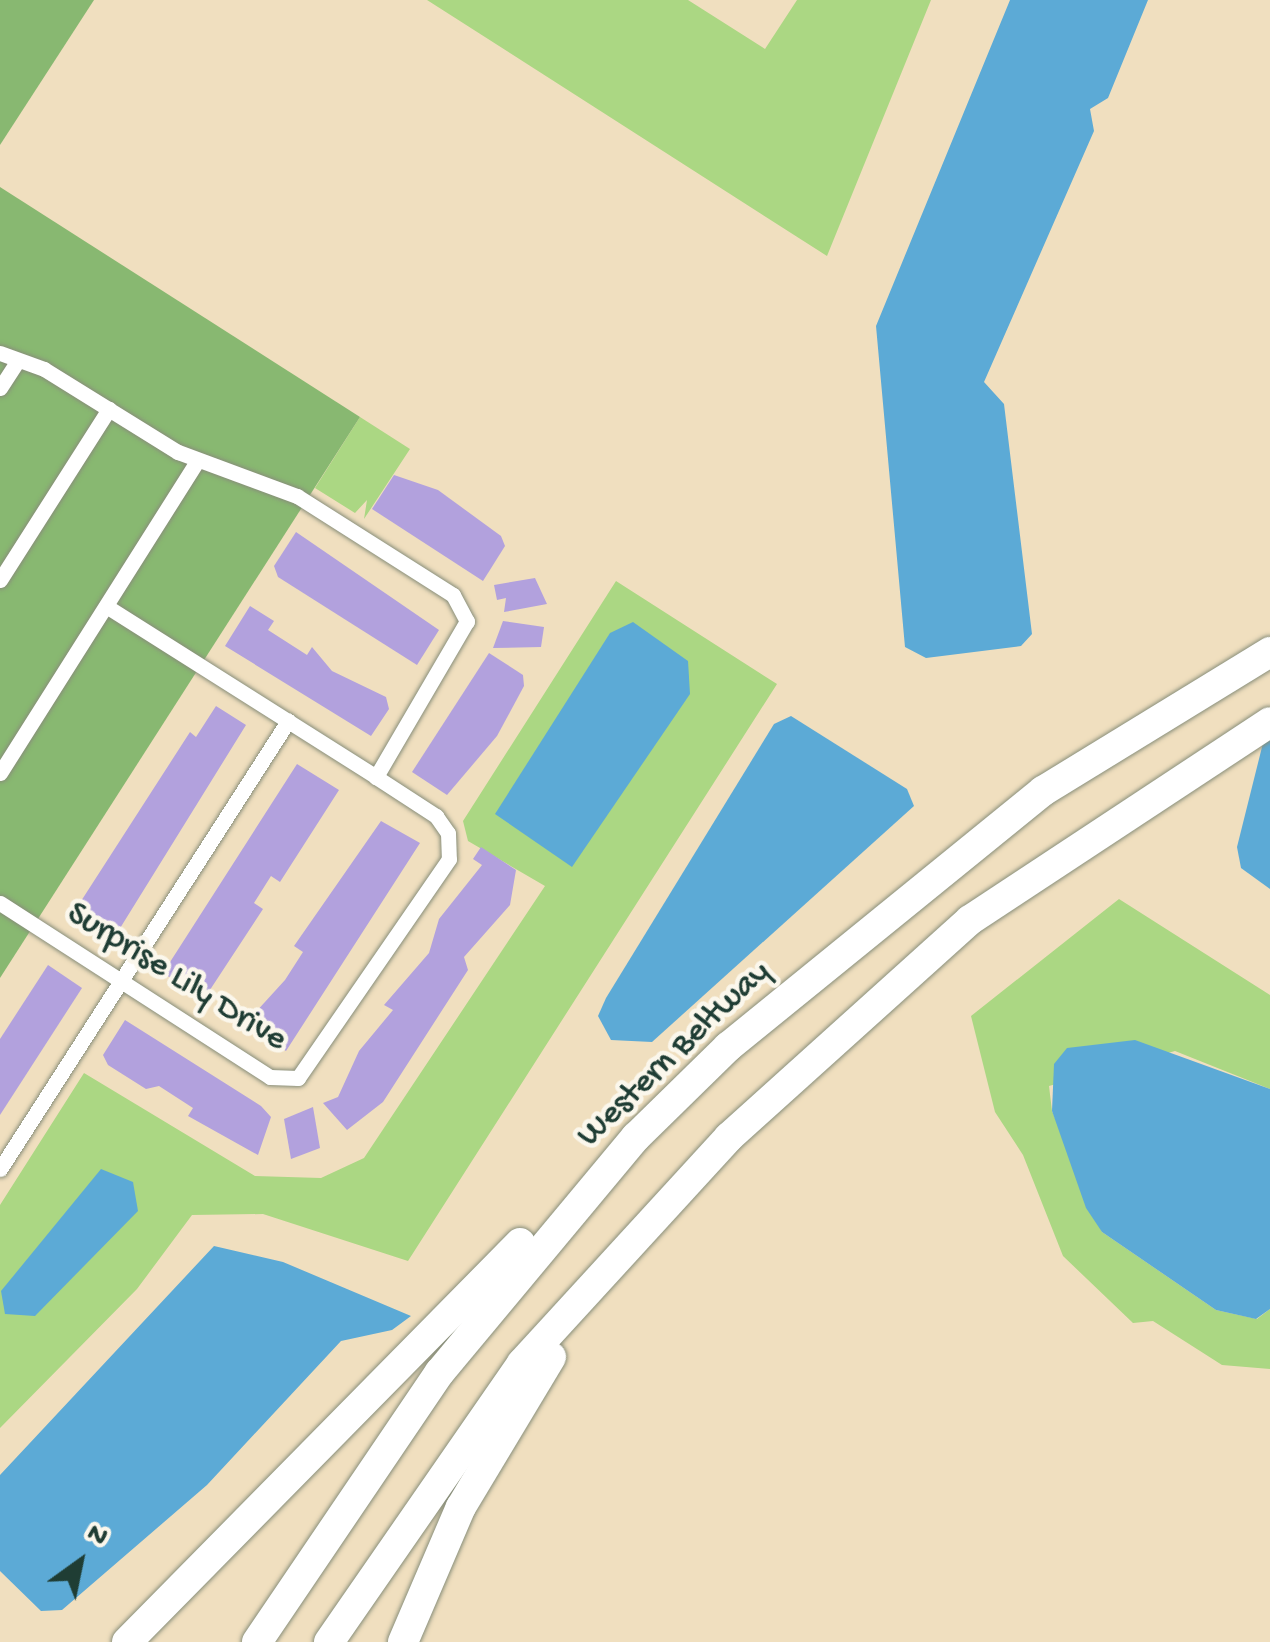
<!DOCTYPE html>
<html>
<head>
<meta charset="utf-8">
<style>
	body { margin:0 }
	#map { position:relative; width:1270px; height:1642px; overflow:hidden; background:#f0dfbf; font-family:"Gochi Hand",sans-serif }
	div>[style] { position:absolute }
	[style*='--x'] { left:calc(var(--x)*1px); top:calc(var(--y)*1px); width:calc(var(--w)*1px); rotate:calc(var(--a)*1deg) }
	.green>* { inset:0; background:#abd783 }
	.forest>* { inset:0; background:#88b871 }
	.water>* { inset:0; background:#5caad6 }
	.building>* { inset:0; background:#b2a1dd }
	.roads { filter:drop-shadow(0 0 2px #888e7a) drop-shadow(0 0 2px #888e7a) }
	.minor>* { height:15px; margin:-7.5px; padding:0 7.5px; transform-origin:7.5px; border-radius:7.5px; background:#fff }
	.motorway>* { height:30px; margin:-15px; padding:0 15px; transform-origin:15px; border-radius:15px; background:#fff }
	span { translate:-50% -50%; white-space:nowrap; text-align:center; line-height:1.15; -webkit-text-stroke:9px #fbf7ec; paint-order:stroke }
	.street-label { font-size:35px; color:#1f3d34 }
	.north { position:absolute; left:30px; top:1512px; width:100px; height:100px; -webkit-text-stroke:8px #fbf7ec; paint-order:stroke; rotate:33deg; font-size:28px; font-weight:700; line-height:40px; text-align:center; color:#1f3d34 }
	.north::after { content:''; display:block; margin:auto; width:35px; height:45px; background:#1f3d34; clip-path:polygon(50% 0,100% 100%,50% 72%,0 100%) }
</style>
</head>
<body>
<div id="map">
	<div class="green">
		<div style="clip-path:polygon(427px 0,688px 0,765px 49px,797px 0,931px 0,827px 256px)"></div>
		<div style="clip-path:polygon(360px 417px,410px 449px,364px 519px,367px 500px,355px 513px,315px 488px)"></div>
		<div style="clip-path:polygon(616px 581px,777px 684px,408px 1261px,263px 1214px,192px 1215px,137px 1289px,0 1428px,0 1205px,84px 1073px,255px 1176px,321px 1178px,364px 1158px,545px 886px,468px 841px,463px 821px)"></div>
		<div style="clip-path:polygon(1119px 899px,1270px 995px,1270px 1089px,1175px 1051px,1049px 1086px,1052px 1111px,1102px 1232px,1216px 1310px,1257px 1319px,1270px 1309px,1270px 1369px,1222px 1365px,1153px 1321px,1133px 1323px,1063px 1256px,1023px 1155px,995px 1112px,971px 1016px)"></div>
	</div>
	<div class="forest">
		<div style="clip-path:polygon(0 0,94px 0,0 145px)"></div>
		<div style="clip-path:polygon(0 187px,360px 417px,0 978px)"></div>
	</div>
	<div class="water">
		<div style="clip-path:polygon(1010px 0,1148px 0,1108px 98px,1090px 109px,1094px 131px,984px 382px,1004px 404px,1032px 634px,1021px 646px,926px 658px,905px 647px,876px 326px)"></div>
		<div style="clip-path:polygon(633px 622px,688px 661px,690px 694px,572px 867px,495px 814px,610px 633px)"></div>
		<div style="clip-path:polygon(1270px 715px,1270px 889px,1241px 868px,1237px 847px)"></div>
		<div style="clip-path:polygon(791px 716px,907px 789px,914px 806px,652px 1042px,611px 1040px,598px 1016px,606px 998px,774px 724px)"></div>
		<div style="clip-path:polygon(1135px 1040px,1270px 1089px,1270px 1309px,1256px 1319px,1216px 1310px,1102px 1232px,1086px 1208px,1052px 1111px,1054px 1064px,1067px 1048px)"></div>
		<div style="clip-path:polygon(101px 1169px,133px 1182px,138px 1211px,35px 1316px,5px 1314px,1px 1291px)"></div>
		<div style="clip-path:polygon(214px 1246px,283px 1262px,411px 1316px,392px 1330px,341px 1341px,207px 1485px,62px 1610px,41px 1611px,0 1571px,0 1475px)"></div>
	</div>
	<div class="building">
		<div style="clip-path:polygon(394px 475px,438px 490px,501px 536px,505px 546px,483px 581px,372px 509px)"></div>
		<div style="clip-path:polygon(296px 532px,439px 630px,417px 665px,278px 577px,274px 566px)"></div>
		<div style="clip-path:polygon(535px 578px,547px 604px,504px 612px,506px 598px,497px 600px,494px 585px)"></div>
		<div style="clip-path:polygon(250px 606px,274px 621px,268px 630px,307px 655px,312px 647px,332px 671px,386px 697px,389px 709px,371px 736px,225px 646px)"></div>
		<div style="clip-path:polygon(503px 621px,544px 627px,541px 647px,493px 648px)"></div>
		<div style="clip-path:polygon(489px 653px,523px 675px,524px 686px,497px 736px,447px 795px,412px 772px)"></div>
		<div style="clip-path:polygon(216px 706px,246px 725px,109px 946px,74px 923px,74px 912px,190px 732px,196px 737px)"></div>
		<div style="clip-path:polygon(297px 764px,339px 790px,280px 882px,271px 876px,254px 903px,263px 909px,204px 999px,163px 973px)"></div>
		<div style="clip-path:polygon(381px 821px,420px 843px,286px 1051px,244px 1025px,285px 980px,303px 952px,294px 946px)"></div>
		<div style="clip-path:polygon(481px 847px,516px 870px,510px 905px,464px 957px,468px 970px,383px 1102px,347px 1130px,323px 1103px,338px 1097px,359px 1051px,393px 1010px,384px 1005px,429px 953px,439px 919px,482px 865px,473px 859px)"></div>
		<div style="clip-path:polygon(48px 965px,82px 988px,0 1115px,0 1039px)"></div>
		<div style="clip-path:polygon(125px 1020px,261px 1106px,271px 1117px,258px 1155px,188px 1116px,193px 1108px,159px 1086px,146px 1089px,108px 1065px,103px 1055px)"></div>
		<div style="clip-path:polygon(313px 1107px,320px 1148px,291px 1159px,284px 1119px)"></div>
	</div>
	<div class="roads">
		<div class="minor">
			<div style="--x:0;--y:353;--w:47;--a:20"></div>
			<div style="--x:44;--y:369;--w:158;--a:31.8"></div>
			<div style="--x:178;--y:452;--w:127;--a:20.3"></div>
			<div style="--x:297;--y:496;--w:185;--a:32.4"></div>
			<div style="--x:453;--y:595;--w:30;--a:62"></div>
			<div style="--x:467;--y:621;--w:181;--a:120.3"></div>
			<div style="--x:376;--y:777;--w:72;--a:33"></div>
			<div style="--x:436;--y:816;--w:21;--a:55"></div>
			<div style="--x:448;--y:833;--w:26;--a:88"></div>
			<div style="--x:449;--y:859;--w:266;--a:124.6"></div>
			<div style="--x:298;--y:1078;--w:28;--a:-178"></div>
			<div style="--x:270;--y:1077;--w:321;--a:-147.2"></div>
			<div style="--x:0;--y:388;--w:31;--a:-57"></div>
			<div style="--x:0;--y:580;--w:203;--a:-57.5"></div>
			<div style="--x:106;--y:606;--w:320;--a:32.3"></div>
			<div style="--x:0;--y:773;--w:369;--a:-57.7"></div>
			<div style="--x:0;--y:1169;--w:533;--a:-57.26"></div>
		</div>
		<div class="motorway">
			<div style="--x:127;--y:1642;--w:560;--a:-45.43"></div>
			<div style="--x:257;--y:1642;--w:326;--a:-55.9"></div>
			<div style="--x:440;--y:1372;--w:306;--a:-50.2"></div>
			<div style="--x:636;--y:1137;--w:129;--a:-44.4"></div>
			<div style="--x:728;--y:1047;--w:406;--a:-39.1"></div>
			<div style="--x:1043;--y:791;--w:266;--a:-31.5"></div>
			<div style="--x:329;--y:1642;--w:339;--a:-55.3"></div>
			<div style="--x:522;--y:1363;--w:306;--a:-47.5"></div>
			<div style="--x:729;--y:1137;--w:324;--a:-42"></div>
			<div style="--x:970;--y:920;--w:359;--a:-33.4"></div>
			<div style="--x:403;--y:1642;--w:147;--a:-66.8"></div>
			<div style="--x:461;--y:1507;--w:175;--a:-59"></div>
		</div>
	</div>
	<div class="street-label">
		<span style="left:176px;top:978px;rotate:32deg">Surprise Lily Drive</span>
		<span style="left:675px;top:1055px;rotate:-44deg">Western Beltway</span>
	</div>
	<div class="north">N</div>
</div>
</body>
</html>
